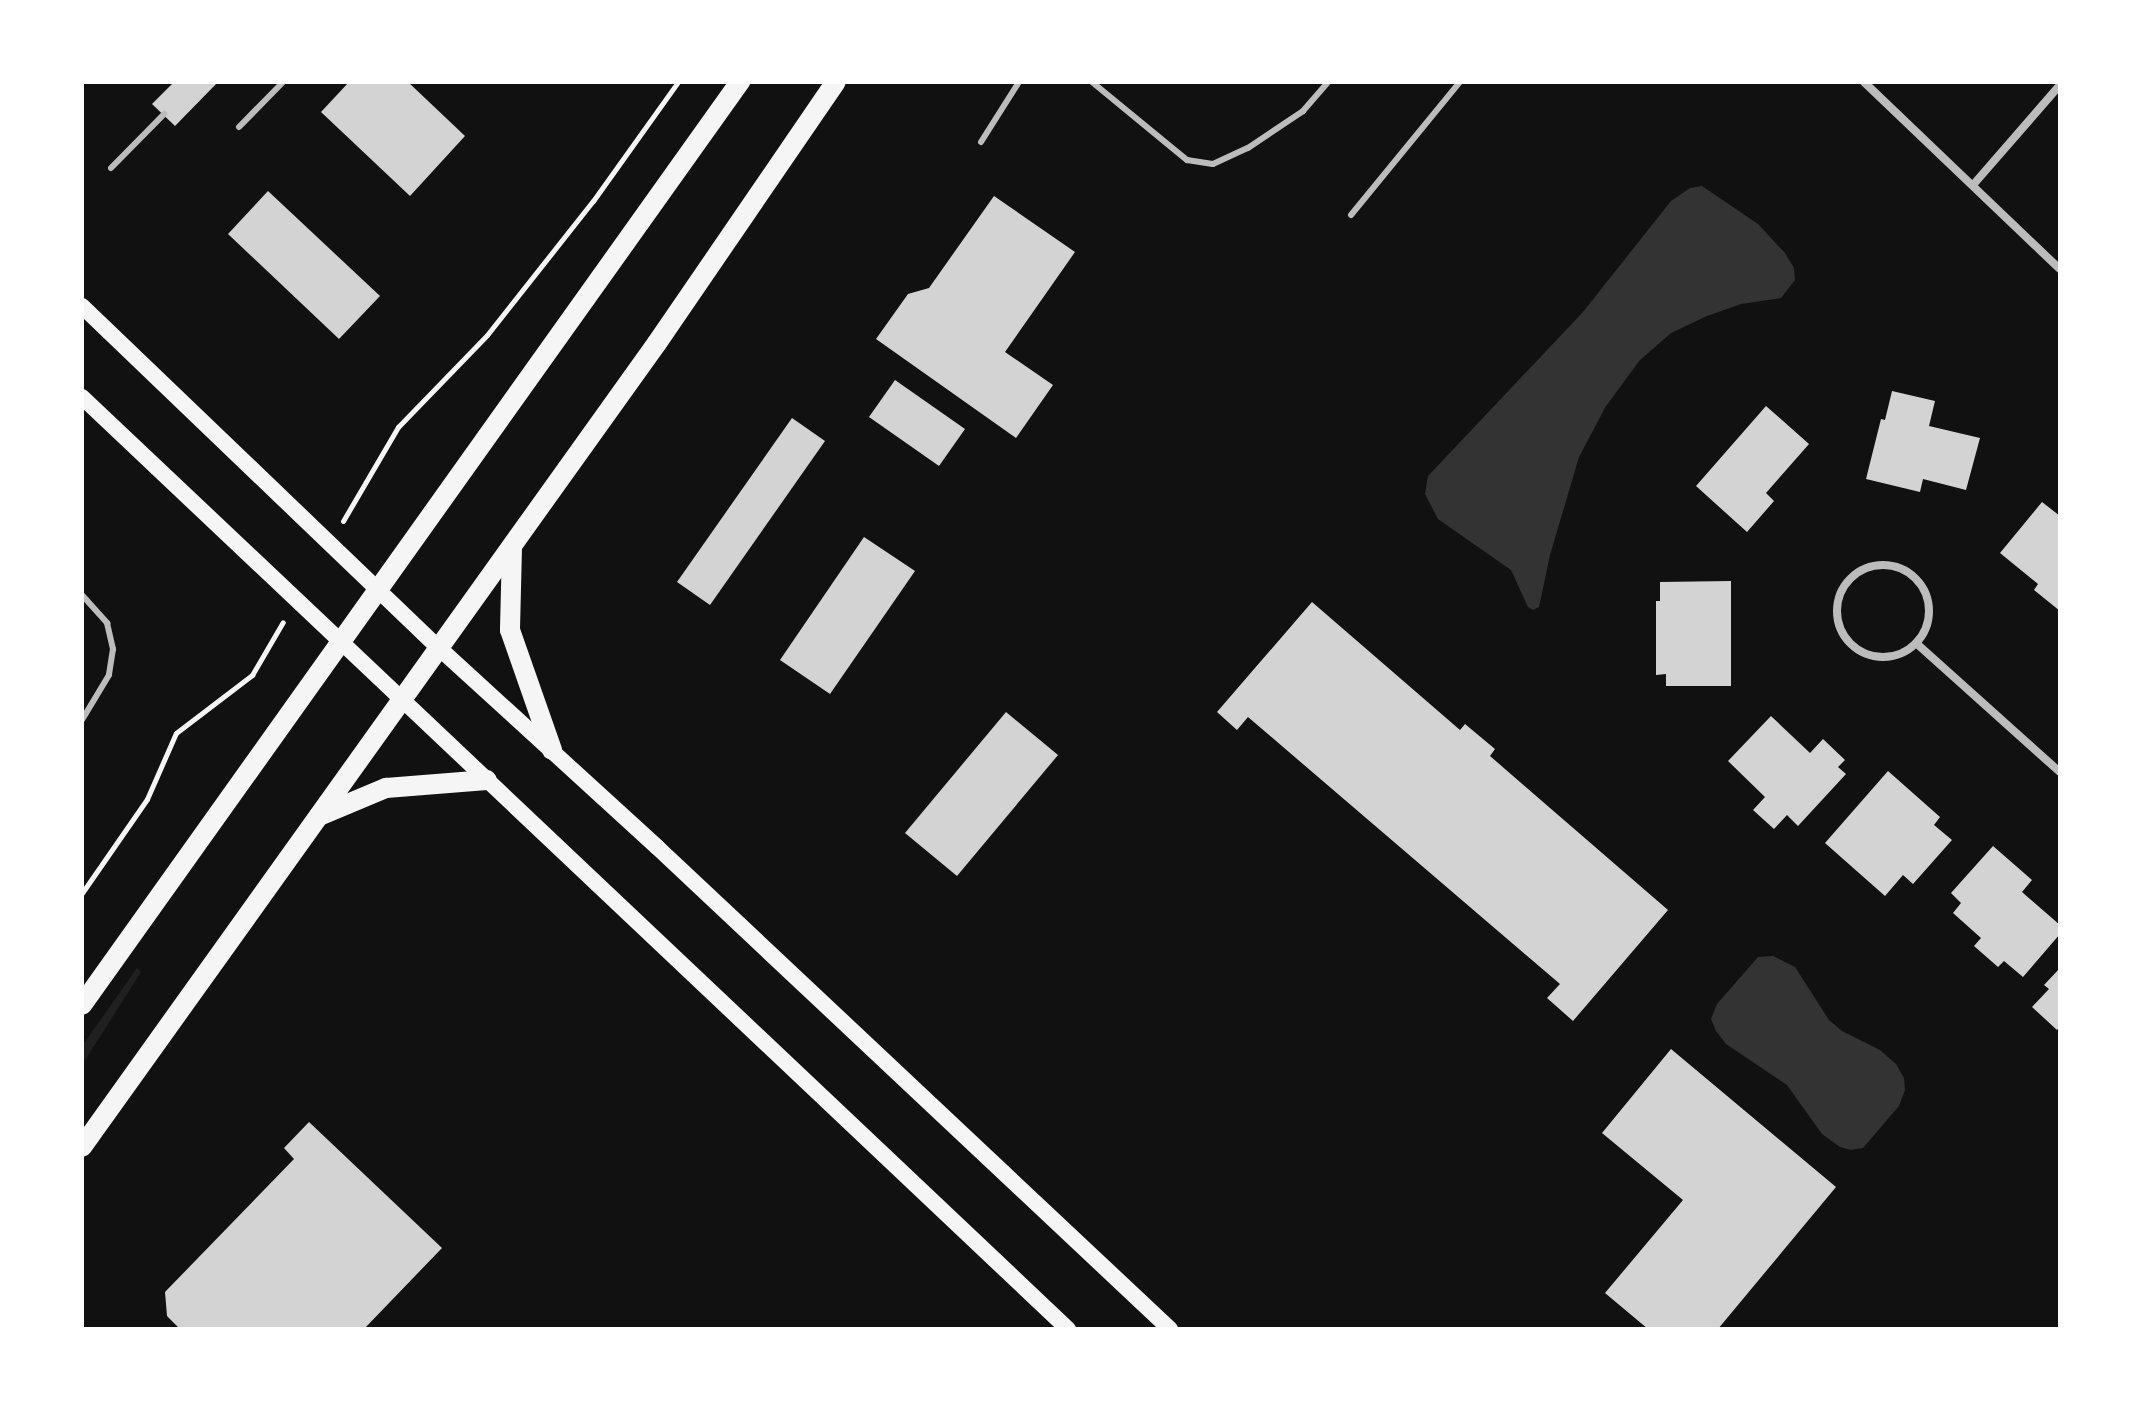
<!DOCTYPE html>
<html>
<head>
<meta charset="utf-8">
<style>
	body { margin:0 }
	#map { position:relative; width:2142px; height:1411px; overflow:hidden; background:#111; font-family:"Work Sans",sans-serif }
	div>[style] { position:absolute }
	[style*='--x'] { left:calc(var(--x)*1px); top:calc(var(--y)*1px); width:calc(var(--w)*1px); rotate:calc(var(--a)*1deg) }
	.green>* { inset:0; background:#202020 }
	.water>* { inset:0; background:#333 }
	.building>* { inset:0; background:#d3d3d3 }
	.path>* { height:5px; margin:-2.5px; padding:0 2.5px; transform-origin:2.5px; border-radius:2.5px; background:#f5f5f5 }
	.service>* { height:6px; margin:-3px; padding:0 3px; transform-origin:3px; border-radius:3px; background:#bcbcbc }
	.minor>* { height:8px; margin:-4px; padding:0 4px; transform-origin:4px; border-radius:4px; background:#bcbcbc }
	.minor>.ring { margin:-4px; padding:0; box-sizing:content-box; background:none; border:8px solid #bcbcbc; border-radius:50% }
	.secondary>* { height:16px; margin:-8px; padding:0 8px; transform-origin:8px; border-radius:8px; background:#f5f5f5 }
	.primary>* { height:20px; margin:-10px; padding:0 10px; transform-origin:10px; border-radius:10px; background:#f5f5f5 }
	span { translate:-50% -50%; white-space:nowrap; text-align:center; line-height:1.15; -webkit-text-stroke:6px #fff; paint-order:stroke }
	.frame { position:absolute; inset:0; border:84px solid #fff; pointer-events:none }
</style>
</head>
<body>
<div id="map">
	<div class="green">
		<div style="clip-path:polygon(137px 968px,141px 972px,82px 1065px,82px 1046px)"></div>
	</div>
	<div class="water">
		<div style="clip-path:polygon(1702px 186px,1758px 224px,1785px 253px,1794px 268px,1795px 280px,1781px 298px,1741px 304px,1707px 316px,1671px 333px,1640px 360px,1606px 406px,1579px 457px,1550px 555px,1539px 607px,1533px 610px,1528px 607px,1511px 570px,1438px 519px,1425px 494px,1428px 476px,1583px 312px,1671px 201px,1690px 188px)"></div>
		<div style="clip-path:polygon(1773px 956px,1795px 967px,1829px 1020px,1842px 1031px,1880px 1050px,1896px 1064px,1904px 1078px,1905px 1090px,1899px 1106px,1863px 1148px,1851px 1150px,1840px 1147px,1822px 1134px,1787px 1085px,1726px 1044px,1716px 1031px,1711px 1019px,1717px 1004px,1758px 957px)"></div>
	</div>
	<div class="building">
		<div style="clip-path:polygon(174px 82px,218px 82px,175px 126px,152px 104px)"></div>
		<div style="clip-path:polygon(349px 82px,408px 82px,465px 136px,410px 196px,321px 112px)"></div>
		<div style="clip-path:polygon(268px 191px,380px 296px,339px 339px,228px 234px)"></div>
		<div style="clip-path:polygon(994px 196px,1075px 252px,1005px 352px,1053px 385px,1016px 438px,876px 339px,908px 294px,929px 288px)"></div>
		<div style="clip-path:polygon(895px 380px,965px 429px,939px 466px,869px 417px)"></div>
		<div style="clip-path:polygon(1892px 391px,1935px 401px,1929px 426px,1980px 438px,1966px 490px,1923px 479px,1920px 492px,1866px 479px,1881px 419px,1885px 420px)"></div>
		<div style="clip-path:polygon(1766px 406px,1809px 444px,1766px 493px,1774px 501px,1747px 532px,1696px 486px)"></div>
		<div style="clip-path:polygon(792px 418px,825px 441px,710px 605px,677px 582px)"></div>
		<div style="clip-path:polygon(2042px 502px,2060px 516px,2060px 611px,2034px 590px,2038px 584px,2000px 553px)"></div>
		<div style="clip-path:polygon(864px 537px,915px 571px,830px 694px,780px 660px)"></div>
		<div style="clip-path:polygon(1731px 581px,1731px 686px,1666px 686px,1666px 674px,1656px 675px,1656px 601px,1660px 601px,1660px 582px)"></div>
		<div style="clip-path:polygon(1312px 602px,1460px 730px,1465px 724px,1495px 749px,1490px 756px,1668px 910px,1573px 1021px,1547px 998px,1560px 984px,1248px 717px,1237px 730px,1217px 712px)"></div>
		<div style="clip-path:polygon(1006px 712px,1058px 755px,957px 876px,905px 833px)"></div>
		<div style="clip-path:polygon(1771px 716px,1810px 753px,1823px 739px,1845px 760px,1838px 767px,1846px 774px,1798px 826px,1787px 815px,1774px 829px,1753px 810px,1765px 797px,1728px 761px)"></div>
		<div style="clip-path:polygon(1888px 771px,1940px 817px,1934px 825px,1952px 840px,1913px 884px,1903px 875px,1885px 896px,1825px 843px)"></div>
		<div style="clip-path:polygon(1993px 846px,2032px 880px,2022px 892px,2060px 925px,2060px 934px,2023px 977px,2004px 961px,1998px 967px,1974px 946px,1981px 938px,1953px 913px,1961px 903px,1951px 893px)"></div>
		<div style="clip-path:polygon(2060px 968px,2060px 1026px,2057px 1030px,2032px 1007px,2049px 989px,2044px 985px)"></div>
		<div style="clip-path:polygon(1671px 1049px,1836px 1187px,1718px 1329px,1648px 1329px,1605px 1293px,1683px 1200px,1602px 1133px)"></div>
		<div style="clip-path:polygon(309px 1122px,442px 1248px,364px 1329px,180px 1329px,167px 1316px,165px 1292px,294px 1159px,284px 1148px)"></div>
	</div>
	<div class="path">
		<div style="--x:343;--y:521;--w:109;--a:-59.7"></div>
		<div style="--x:398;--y:427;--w:128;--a:-45.9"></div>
		<div style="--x:487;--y:335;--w:171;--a:-51.7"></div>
		<div style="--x:593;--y:201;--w:146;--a:-54.5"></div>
		<div style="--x:82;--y:893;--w:114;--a:-55.3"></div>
		<div style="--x:147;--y:799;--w:72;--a:-66.3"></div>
		<div style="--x:176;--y:733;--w:96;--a:-37.3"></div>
		<div style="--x:252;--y:675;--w:61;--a:-59.7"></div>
	</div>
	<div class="service">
		<div style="--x:1092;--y:82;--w:123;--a:39.4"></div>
		<div style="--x:1187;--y:160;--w:26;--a:9"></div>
		<div style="--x:1213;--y:164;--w:38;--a:-25"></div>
		<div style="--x:1248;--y:148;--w:66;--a:-33.9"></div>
		<div style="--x:1303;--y:111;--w:38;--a:-49"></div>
		<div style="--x:239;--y:127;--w:63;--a:-45.6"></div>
		<div style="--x:981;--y:142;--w:71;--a:-57.7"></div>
		<div style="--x:111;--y:168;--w:76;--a:-45.5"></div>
		<div style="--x:1351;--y:215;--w:172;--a:-50.7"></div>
		<div style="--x:82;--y:595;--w:38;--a:48"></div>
		<div style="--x:107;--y:623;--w:27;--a:77"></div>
		<div style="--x:113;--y:649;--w:26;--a:99"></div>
		<div style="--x:109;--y:675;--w:52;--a:121"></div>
	</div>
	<div class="minor">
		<div style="--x:1864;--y:82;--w:271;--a:43.7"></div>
		<div style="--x:1973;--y:185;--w:133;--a:-49"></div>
		<div class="ring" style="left:1837px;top:565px;width:84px;height:84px"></div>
		<div style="--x:1916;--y:643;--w:193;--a:41.9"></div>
	</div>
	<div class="secondary">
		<div style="--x:82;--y:306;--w:493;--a:43.8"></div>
		<div style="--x:438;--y:647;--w:297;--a:42.4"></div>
		<div style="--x:657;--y:847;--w:704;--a:43.22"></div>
		<div style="--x:82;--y:397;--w:1357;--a:43.39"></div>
	</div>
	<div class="primary">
		<div style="--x:512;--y:547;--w:83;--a:91.4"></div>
		<div style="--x:510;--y:630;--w:127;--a:70.7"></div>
		<div style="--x:319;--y:816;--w:73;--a:-22.7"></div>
		<div style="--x:386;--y:788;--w:101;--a:-4.5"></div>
		<div style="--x:82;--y:1005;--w:1134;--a:-54.52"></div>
		<div style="--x:82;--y:1147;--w:988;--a:-54.43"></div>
		<div style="--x:657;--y:343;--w:316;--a:-55.6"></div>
	</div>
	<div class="frame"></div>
</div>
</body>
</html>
